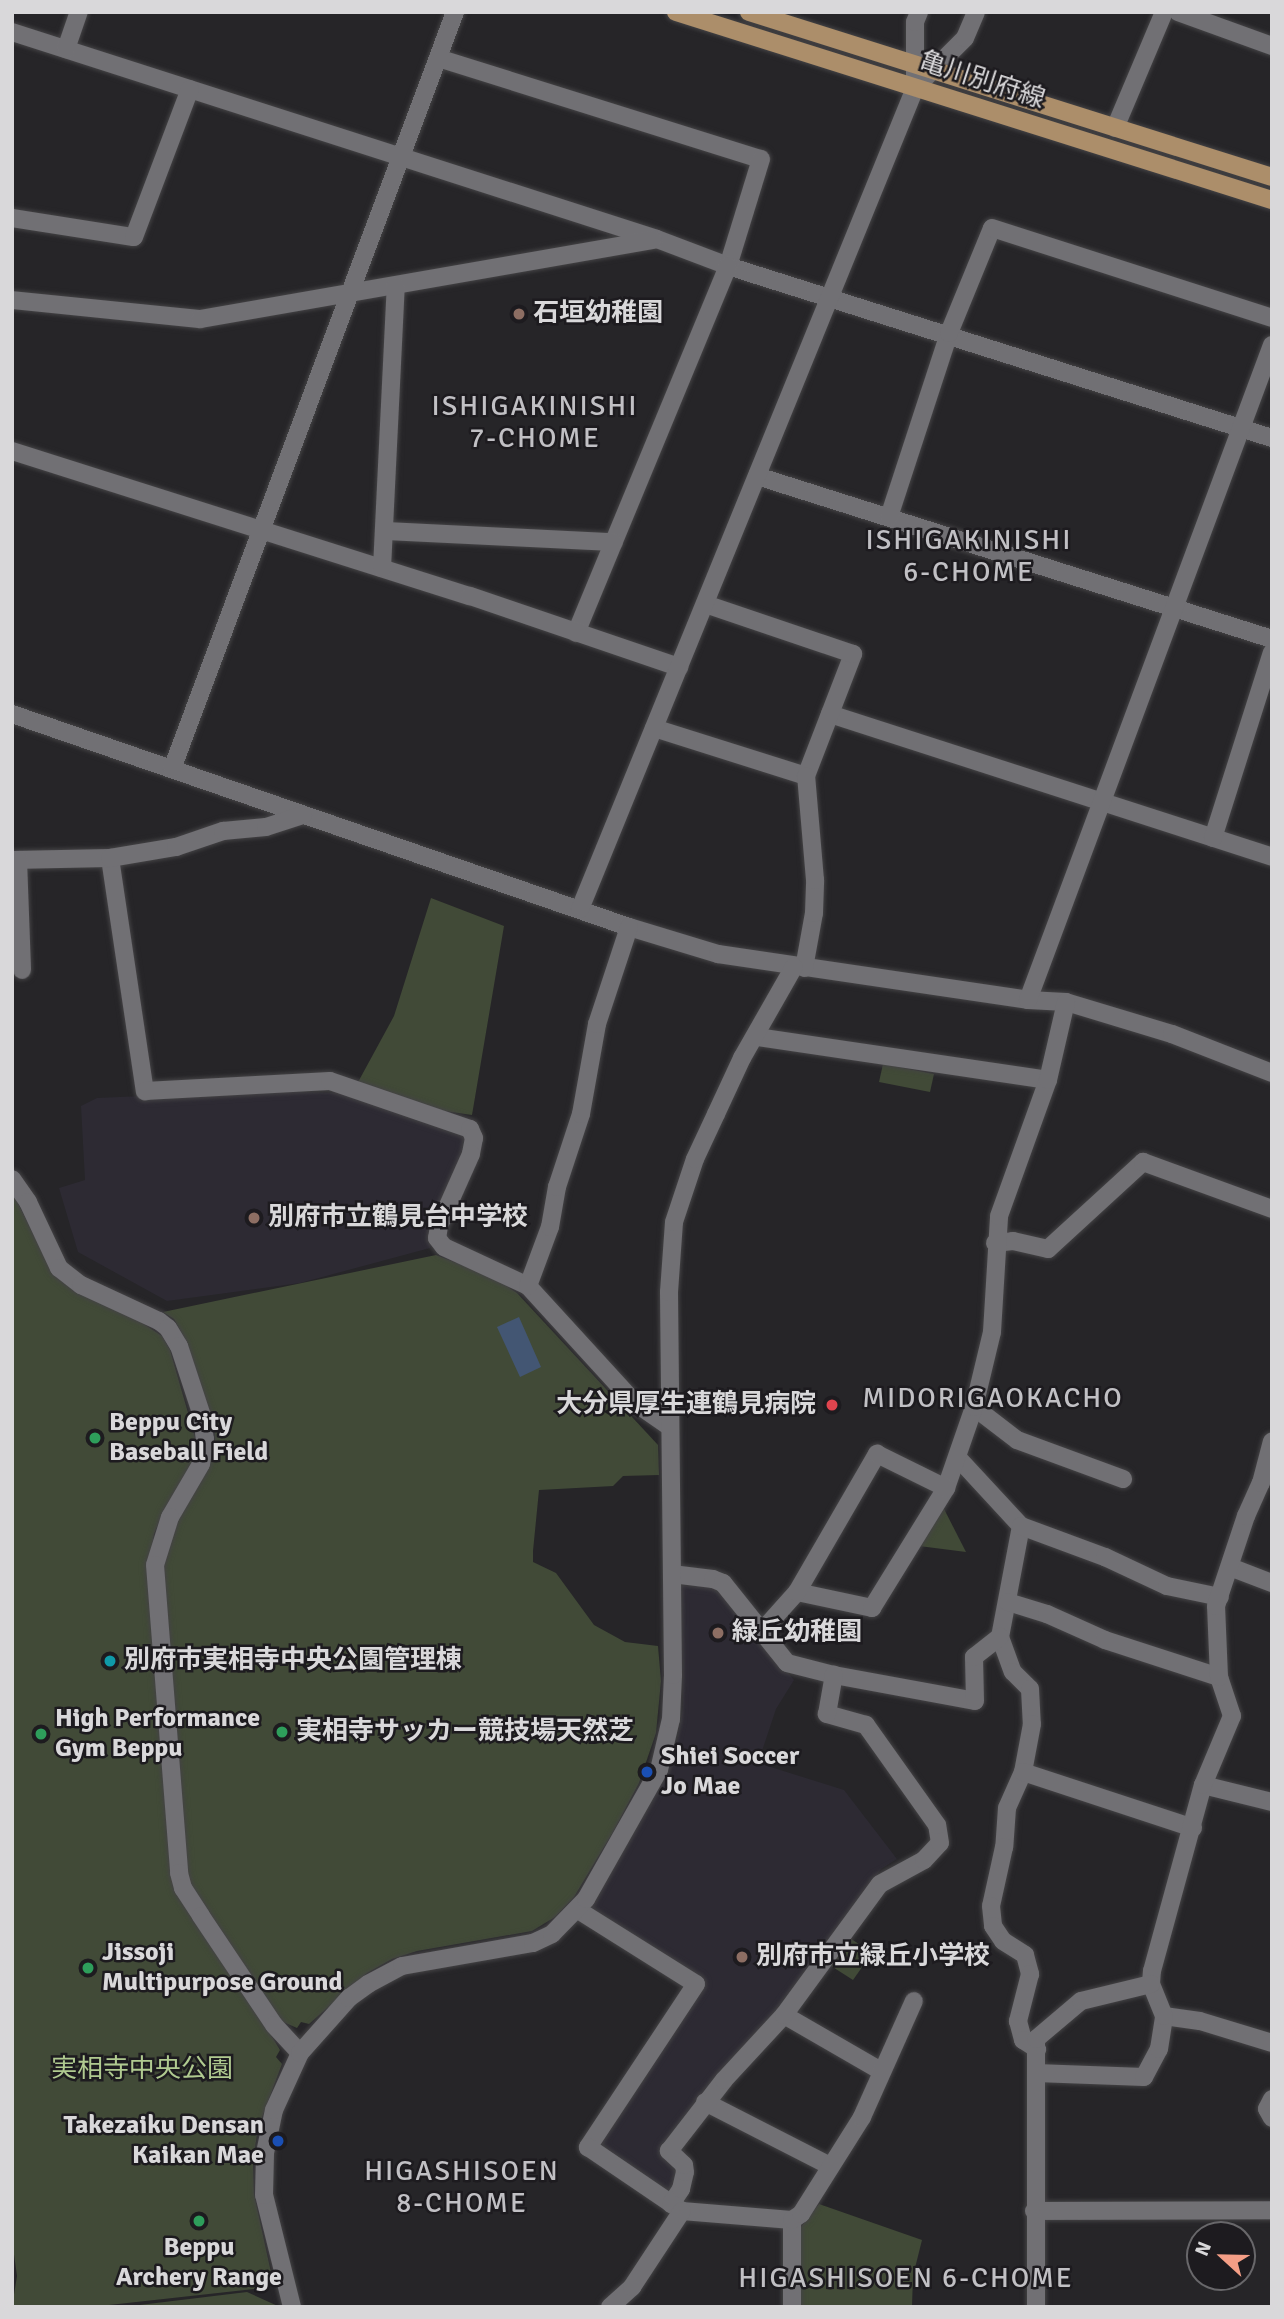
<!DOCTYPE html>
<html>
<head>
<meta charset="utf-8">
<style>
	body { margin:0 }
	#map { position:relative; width:1284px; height:2319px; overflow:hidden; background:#262528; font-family:Signika,"Noto Sans JP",sans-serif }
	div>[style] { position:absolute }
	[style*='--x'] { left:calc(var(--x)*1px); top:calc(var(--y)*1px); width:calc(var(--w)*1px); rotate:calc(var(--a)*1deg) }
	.built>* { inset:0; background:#2d2a33 }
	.green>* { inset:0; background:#414a37 }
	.water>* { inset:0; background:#435673 }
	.roads { filter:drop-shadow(0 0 2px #444345) drop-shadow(0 0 2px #444345) }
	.minor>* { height:18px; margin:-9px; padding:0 9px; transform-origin:9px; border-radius:9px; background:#717074 }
	.major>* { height:18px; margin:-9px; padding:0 9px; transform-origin:9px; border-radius:9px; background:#ac8e6a }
	.dots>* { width:19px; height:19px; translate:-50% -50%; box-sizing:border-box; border:4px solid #1d1b1f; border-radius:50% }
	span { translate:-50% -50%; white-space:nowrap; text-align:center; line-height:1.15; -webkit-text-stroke:5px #1d1b1f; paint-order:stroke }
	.street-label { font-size:26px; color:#d9d8da }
	.poi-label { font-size:26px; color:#d9d8da; font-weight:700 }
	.left { translate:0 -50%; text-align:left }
	.right { translate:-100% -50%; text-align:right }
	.park-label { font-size:26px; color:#b0ca90 }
	.neighbourhood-label { font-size:28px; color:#c1c0c4; letter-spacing:2px }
	.frame { position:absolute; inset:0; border:14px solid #d9d8da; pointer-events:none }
	.north { position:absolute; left:1186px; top:2221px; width:70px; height:70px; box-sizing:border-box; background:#1d1b1f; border:2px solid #68676a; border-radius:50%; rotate:292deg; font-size:19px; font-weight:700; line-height:28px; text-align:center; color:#d9d8da }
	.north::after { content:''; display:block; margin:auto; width:24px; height:32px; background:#f49e86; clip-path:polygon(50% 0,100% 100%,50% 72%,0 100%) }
</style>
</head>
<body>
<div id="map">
	<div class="built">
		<div style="clip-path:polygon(258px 1091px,343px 1093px,468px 1132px,430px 1248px,300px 1283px,167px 1301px,78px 1252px,59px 1188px,85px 1180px,81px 1106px,97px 1098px)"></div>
		<div style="clip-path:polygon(714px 1585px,794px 1680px,776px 1709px,758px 1763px,844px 1790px,897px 1859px,881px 1869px,794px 1993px,660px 2149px,677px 2173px,670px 2194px,596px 2148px,702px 1982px,588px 1906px,675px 1752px,683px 1706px,681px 1586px)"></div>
	</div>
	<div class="green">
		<div style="clip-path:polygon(431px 898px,504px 926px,472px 1115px,431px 1109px,357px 1084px,394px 1016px)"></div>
		<div style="clip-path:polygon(883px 1064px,934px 1074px,930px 1092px,879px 1082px)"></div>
		<div style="clip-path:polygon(12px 1191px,46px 1260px,162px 1336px,170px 1350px,195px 1437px,193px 1460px,163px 1512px,154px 1534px,149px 1566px,170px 1866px,280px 2050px,276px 2057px,282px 2064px,258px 2128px,253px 2161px,254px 2194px,272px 2277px,254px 2289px,91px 2307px,12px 2307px,17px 2276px,12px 2240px)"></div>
		<div style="clip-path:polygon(436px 1255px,493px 1277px,517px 1293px,658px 1445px,659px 1475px,623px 1476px,613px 1486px,539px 1490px,533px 1551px,533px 1562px,556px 1573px,594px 1625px,625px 1642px,658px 1646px,661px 1681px,656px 1733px,639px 1783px,613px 1832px,574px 1897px,555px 1917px,532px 1931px,417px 1951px,392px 1959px,367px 1973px,309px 2024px,301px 2022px,297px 2028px,281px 2021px,193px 1892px,187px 1878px,163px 1565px,182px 1510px,209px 1467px,215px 1440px,214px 1425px,187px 1342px,174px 1319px,163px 1312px)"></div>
		<div style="clip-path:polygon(943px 1507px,966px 1552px,919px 1546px)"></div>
		<div style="clip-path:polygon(847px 1936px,872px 1953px,853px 1980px,828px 1964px)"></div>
		<div style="clip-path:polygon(819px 2204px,922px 2240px,913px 2276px,912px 2307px,798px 2307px,797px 2232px)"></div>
		<div style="clip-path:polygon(247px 2292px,280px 2307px,123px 2307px)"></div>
	</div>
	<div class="water">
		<div style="clip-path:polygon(519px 1317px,541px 1367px,520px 1377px,497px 1327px)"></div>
	</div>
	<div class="roads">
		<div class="minor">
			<div style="--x:1178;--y:12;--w:100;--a:19.9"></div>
			<div style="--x:12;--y:32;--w:677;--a:17.79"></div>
			<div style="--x:657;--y:239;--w:76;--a:20.8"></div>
			<div style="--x:728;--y:266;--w:571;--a:17.55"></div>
			<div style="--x:66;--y:49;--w:39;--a:-71"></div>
			<div style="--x:438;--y:58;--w:338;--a:17.4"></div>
			<div style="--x:761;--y:159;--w:112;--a:107.1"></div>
			<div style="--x:728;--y:266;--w:397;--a:112.5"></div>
			<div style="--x:923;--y:80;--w:59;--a:-45"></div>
			<div style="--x:965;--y:38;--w:28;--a:-67"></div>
			<div style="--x:1115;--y:128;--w:126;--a:-67.1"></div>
			<div style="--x:12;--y:218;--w:123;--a:8.9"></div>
			<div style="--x:134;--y:237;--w:158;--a:-69.3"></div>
			<div style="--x:12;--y:300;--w:189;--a:5.8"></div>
			<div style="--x:200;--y:319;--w:460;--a:-9.9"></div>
			<div style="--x:12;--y:451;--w:480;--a:17.6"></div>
			<div style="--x:470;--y:596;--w:221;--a:18.8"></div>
			<div style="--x:757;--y:476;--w:540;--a:17.56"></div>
			<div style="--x:889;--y:517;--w:194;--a:-71.9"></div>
			<div style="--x:949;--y:333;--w:113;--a:-67.7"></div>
			<div style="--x:992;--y:228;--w:294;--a:17.8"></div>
			<div style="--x:385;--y:531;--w:229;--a:2.8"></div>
			<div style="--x:382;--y:568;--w:282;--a:-87.2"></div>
			<div style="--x:12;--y:714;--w:653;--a:19.05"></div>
			<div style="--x:629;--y:927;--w:93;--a:16.9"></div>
			<div style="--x:718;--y:954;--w:313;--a:8.4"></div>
			<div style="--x:1028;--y:1000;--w:38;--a:3"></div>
			<div style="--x:1066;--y:1002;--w:111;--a:16.8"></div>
			<div style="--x:1172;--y:1034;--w:107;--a:21.3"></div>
			<div style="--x:830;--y:714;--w:465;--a:17.9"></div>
			<div style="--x:654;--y:728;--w:159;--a:17.5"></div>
			<div style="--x:806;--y:776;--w:131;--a:-68.9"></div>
			<div style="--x:853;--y:654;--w:156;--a:-161.3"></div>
			<div style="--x:172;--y:769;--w:808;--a:-69.5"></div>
			<div style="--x:1213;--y:838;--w:195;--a:-72.4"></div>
			<div style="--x:110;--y:858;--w:236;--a:81.5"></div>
			<div style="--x:145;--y:1091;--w:185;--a:-3.1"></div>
			<div style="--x:330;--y:1081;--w:148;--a:18.9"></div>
			<div style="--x:470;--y:1129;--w:10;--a:66"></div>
			<div style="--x:474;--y:1138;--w:16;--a:101"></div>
			<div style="--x:471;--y:1154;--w:79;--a:114"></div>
			<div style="--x:439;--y:1226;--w:12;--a:99"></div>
			<div style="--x:437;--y:1238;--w:11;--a:52"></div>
			<div style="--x:444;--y:1247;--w:93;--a:24.9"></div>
			<div style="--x:528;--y:1286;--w:157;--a:47.6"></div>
			<div style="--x:634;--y:1402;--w:44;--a:34.8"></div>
			<div style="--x:12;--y:860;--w:98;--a:-1.2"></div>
			<div style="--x:110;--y:858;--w:67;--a:-9.5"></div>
			<div style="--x:176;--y:847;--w:50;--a:-18.8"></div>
			<div style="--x:223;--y:831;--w:43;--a:-5.3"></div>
			<div style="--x:266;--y:827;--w:39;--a:-18"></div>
			<div style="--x:18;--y:860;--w:110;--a:87.9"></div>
			<div style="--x:580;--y:909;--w:887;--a:-67.8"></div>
			<div style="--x:915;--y:88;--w:66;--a:-90"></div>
			<div style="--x:915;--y:22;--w:11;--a:-68"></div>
			<div style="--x:804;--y:968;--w:56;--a:-79.7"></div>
			<div style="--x:814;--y:913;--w:33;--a:-88"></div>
			<div style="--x:815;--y:880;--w:104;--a:-94.9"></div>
			<div style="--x:1028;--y:1000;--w:699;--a:-69.57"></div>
			<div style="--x:757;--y:1037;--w:294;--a:8.4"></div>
			<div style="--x:12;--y:1179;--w:28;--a:55"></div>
			<div style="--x:28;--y:1202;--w:73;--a:64.8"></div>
			<div style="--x:59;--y:1268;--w:28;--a:38"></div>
			<div style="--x:81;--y:1285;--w:86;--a:24.8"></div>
			<div style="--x:159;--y:1321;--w:11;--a:38"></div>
			<div style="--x:168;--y:1328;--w:21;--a:59"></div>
			<div style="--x:179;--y:1346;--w:74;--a:71.8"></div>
			<div style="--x:202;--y:1416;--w:23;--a:83"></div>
			<div style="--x:205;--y:1439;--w:25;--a:99"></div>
			<div style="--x:201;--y:1464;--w:61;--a:120.3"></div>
			<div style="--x:170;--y:1517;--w:50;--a:107.4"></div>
			<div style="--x:155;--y:1565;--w:309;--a:85.5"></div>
			<div style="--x:179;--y:1873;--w:16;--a:75"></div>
			<div style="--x:183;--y:1888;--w:33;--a:57"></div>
			<div style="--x:201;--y:1916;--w:131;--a:56.2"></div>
			<div style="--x:274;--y:2025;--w:38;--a:47"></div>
			<div style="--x:995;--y:1243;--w:18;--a:-6"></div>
			<div style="--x:1013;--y:1241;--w:36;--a:13"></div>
			<div style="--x:1048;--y:1249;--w:129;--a:-42.5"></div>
			<div style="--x:1143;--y:1162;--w:137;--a:20"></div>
			<div style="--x:528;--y:1286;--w:63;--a:-69.6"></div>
			<div style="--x:550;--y:1227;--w:41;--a:-80.1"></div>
			<div style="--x:557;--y:1187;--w:77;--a:-71.8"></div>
			<div style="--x:581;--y:1114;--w:91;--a:-79.9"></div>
			<div style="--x:597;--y:1024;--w:102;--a:-71.7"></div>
			<div style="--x:974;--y:1407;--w:54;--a:37.5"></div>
			<div style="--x:1017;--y:1440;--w:113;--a:20.2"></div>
			<div style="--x:959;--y:1459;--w:91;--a:47.2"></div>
			<div style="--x:1021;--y:1526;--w:113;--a:100.7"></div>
			<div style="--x:1000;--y:1637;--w:37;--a:70"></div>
			<div style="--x:1013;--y:1672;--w:24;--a:45"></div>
			<div style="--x:1030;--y:1689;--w:35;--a:87"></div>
			<div style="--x:1032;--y:1724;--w:49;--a:100.6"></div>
			<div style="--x:1023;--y:1772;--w:39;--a:114"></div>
			<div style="--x:1007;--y:1808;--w:39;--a:94"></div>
			<div style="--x:1004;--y:1847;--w:60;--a:102.4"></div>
			<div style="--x:991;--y:1906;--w:20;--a:84"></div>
			<div style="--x:993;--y:1926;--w:18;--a:56"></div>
			<div style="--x:1003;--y:1941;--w:26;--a:32"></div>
			<div style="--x:1025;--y:1955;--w:20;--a:75"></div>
			<div style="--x:1030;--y:1974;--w:49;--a:104.3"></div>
			<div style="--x:1018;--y:2021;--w:20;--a:75"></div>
			<div style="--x:1023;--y:2040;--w:17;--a:33"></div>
			<div style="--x:1021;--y:1526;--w:90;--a:20.3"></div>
			<div style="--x:1105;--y:1557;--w:68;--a:25.1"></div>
			<div style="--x:1167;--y:1586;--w:54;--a:11.7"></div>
			<div style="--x:1230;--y:1567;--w:45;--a:20.9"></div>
			<div style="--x:672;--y:1574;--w:41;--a:7"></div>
			<div style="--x:713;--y:1579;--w:11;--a:22"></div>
			<div style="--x:723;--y:1583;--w:102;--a:51.3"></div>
			<div style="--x:787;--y:1663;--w:49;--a:14.3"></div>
			<div style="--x:834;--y:1675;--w:143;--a:10.4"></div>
			<div style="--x:975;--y:1701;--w:44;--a:-91.3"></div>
			<div style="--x:974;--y:1657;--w:33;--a:-38"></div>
			<div style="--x:797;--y:1592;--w:77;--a:12"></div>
			<div style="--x:872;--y:1608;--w:141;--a:-58.3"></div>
			<div style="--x:946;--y:1488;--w:86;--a:-70.9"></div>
			<div style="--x:974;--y:1407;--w:77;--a:-76.5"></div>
			<div style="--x:992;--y:1332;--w:116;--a:-86.5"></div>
			<div style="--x:999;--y:1216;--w:145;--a:-70.2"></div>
			<div style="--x:1048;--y:1080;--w:80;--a:-77"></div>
			<div style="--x:1008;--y:1602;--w:41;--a:17.1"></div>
			<div style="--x:1047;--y:1614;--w:64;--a:24.1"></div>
			<div style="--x:1105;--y:1640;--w:120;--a:18"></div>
			<div style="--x:762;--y:1631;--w:52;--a:-48.1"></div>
			<div style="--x:797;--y:1592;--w:160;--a:-59.9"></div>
			<div style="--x:877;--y:1454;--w:77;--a:26.2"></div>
			<div style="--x:1023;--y:1772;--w:179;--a:18.2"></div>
			<div style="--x:1203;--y:1785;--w:71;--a:13.8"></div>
			<div style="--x:578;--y:1910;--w:139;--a:32.1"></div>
			<div style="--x:696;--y:1984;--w:196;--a:123.5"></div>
			<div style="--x:588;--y:2147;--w:114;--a:34.2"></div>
			<div style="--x:682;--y:2211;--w:110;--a:4.7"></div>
			<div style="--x:784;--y:2015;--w:112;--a:30"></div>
			<div style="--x:1164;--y:2016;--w:36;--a:8"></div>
			<div style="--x:1200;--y:2021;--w:75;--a:17"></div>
			<div style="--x:1036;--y:2073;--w:108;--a:2.1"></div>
			<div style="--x:1144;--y:2077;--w:32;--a:-62"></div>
			<div style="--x:1159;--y:2049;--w:33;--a:-81"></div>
			<div style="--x:1164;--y:2016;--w:35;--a:-112"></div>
			<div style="--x:1151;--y:1984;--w:13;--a:-86"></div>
			<div style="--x:1152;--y:1971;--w:193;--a:-74.7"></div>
			<div style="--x:1203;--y:1785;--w:75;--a:-67.2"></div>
			<div style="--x:1232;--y:1716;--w:41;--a:-108.4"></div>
			<div style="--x:1219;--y:1677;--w:71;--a:-92.4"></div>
			<div style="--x:1216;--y:1606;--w:95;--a:-71.6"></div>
			<div style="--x:1246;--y:1516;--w:36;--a:-66"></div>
			<div style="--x:1261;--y:1483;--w:43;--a:-75.3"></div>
			<div style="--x:1272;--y:2099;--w:11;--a:117"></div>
			<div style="--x:1267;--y:2109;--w:10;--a:61"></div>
			<div style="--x:705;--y:2102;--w:140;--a:27.1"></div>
			<div style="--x:671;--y:2204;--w:18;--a:-56"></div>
			<div style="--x:681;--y:2189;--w:17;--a:-77"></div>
			<div style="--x:685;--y:2172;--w:7;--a:-98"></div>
			<div style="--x:684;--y:2165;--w:21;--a:-137"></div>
			<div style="--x:669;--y:2151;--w:90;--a:-52.2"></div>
			<div style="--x:724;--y:2080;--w:88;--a:-47.3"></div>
			<div style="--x:784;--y:2015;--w:162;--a:-53.8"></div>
			<div style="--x:880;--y:1884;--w:50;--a:-28.6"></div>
			<div style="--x:924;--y:1860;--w:23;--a:-47"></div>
			<div style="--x:940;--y:1843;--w:18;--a:-99"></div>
			<div style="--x:937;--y:1825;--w:123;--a:-125.4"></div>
			<div style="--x:866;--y:1725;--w:41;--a:-164.2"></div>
			<div style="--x:827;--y:1714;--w:40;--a:-80"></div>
			<div style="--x:1034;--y:2211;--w:238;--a:-0.2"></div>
			<div style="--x:292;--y:2307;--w:115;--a:-104"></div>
			<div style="--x:264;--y:2195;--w:42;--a:-88.6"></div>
			<div style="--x:265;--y:2153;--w:44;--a:-78.2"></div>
			<div style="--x:274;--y:2110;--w:63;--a:-65.5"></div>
			<div style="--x:300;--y:2053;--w:74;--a:-48.3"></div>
			<div style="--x:349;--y:1998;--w:24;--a:-36"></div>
			<div style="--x:368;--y:1984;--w:38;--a:-28"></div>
			<div style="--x:402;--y:1966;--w:133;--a:-10"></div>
			<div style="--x:533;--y:1943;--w:21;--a:-25"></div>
			<div style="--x:552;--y:1934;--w:49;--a:-45.8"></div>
			<div style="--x:586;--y:1899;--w:148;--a:-60.5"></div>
			<div style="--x:659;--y:1770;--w:52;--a:-76.8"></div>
			<div style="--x:671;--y:1719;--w:44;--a:-87.4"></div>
			<div style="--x:673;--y:1675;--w:383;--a:-90.6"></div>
			<div style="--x:669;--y:1292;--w:70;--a:-85.9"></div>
			<div style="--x:674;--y:1222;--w:66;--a:-71.6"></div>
			<div style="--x:695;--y:1159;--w:50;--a:-65"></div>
			<div style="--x:716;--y:1114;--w:62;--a:-65.1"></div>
			<div style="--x:742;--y:1058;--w:105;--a:-60.3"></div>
			<div style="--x:610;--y:2307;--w:30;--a:-42"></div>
			<div style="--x:632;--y:2287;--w:91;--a:-56.7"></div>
			<div style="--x:792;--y:2307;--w:87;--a:-90"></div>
			<div style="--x:792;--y:2220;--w:11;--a:-34"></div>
			<div style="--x:801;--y:2214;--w:115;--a:-57.8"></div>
			<div style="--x:862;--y:2117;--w:127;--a:-65.9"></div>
			<div style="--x:1036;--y:2307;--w:268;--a:-90"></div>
			<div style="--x:1036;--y:2039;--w:59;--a:-40.2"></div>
			<div style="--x:1081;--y:2001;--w:72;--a:-13.7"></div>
		</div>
		<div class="major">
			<div style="--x:676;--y:12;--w:625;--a:17.51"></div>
			<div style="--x:749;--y:12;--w:548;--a:17.51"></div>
		</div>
	</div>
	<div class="dots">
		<div style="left:519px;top:314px;background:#8d6e63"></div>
		<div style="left:254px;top:1218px;background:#8d6e63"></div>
		<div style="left:832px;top:1405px;background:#e0444e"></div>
		<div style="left:95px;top:1438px;background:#2e9e5b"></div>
		<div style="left:718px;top:1633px;background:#8d6e63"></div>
		<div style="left:110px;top:1661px;background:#0f9aa8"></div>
		<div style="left:282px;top:1732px;background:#2e9e5b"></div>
		<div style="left:41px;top:1734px;background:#2e9e5b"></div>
		<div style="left:647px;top:1772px;background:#1a4fb4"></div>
		<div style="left:742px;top:1957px;background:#8d6e63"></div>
		<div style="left:88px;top:1968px;background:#2e9e5b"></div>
		<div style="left:278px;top:2141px;background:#1a4fb4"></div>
		<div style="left:199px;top:2221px;background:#2e9e5b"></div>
	</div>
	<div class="street-label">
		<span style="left:982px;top:81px;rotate:18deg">亀川別府線</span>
	</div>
	<div class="poi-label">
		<span class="left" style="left:533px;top:314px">石垣幼稚園</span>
		<span class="left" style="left:268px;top:1218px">別府市立鶴見台中学校</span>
		<span class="right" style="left:816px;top:1405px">大分県厚生連鶴見病院</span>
		<span class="left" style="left:109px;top:1438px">Beppu City<br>Baseball Field</span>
		<span class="left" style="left:732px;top:1633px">緑丘幼稚園</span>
		<span class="left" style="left:124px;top:1661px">別府市実相寺中央公園管理棟</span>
		<span class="left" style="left:55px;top:1734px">High Performance<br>Gym Beppu</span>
		<span class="left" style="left:296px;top:1732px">実相寺サッカー競技場天然芝</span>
		<span class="left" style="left:661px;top:1772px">Shiei Soccer<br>Jo Mae</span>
		<span class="left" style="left:102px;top:1968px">Jissoji<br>Multipurpose Ground</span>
		<span class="left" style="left:756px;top:1957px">別府市立緑丘小学校</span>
		<span class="right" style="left:264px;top:2141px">Takezaiku Densan<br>Kaikan Mae</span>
		<span style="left:199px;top:2263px">Beppu<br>Archery Range</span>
	</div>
	<div class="park-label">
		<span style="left:142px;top:2070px">実相寺中央公園</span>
	</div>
	<div class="neighbourhood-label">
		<span style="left:535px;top:422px">ISHIGAKINISHI<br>7-CHOME</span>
		<span style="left:969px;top:556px">ISHIGAKINISHI<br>6-CHOME</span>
		<span style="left:993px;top:1398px">MIDORIGAOKACHO</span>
		<span style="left:462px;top:2187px">HIGASHISOEN<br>8-CHOME</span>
		<span style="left:906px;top:2278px">HIGASHISOEN 6-CHOME</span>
	</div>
	<div class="frame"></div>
	<div class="north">N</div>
</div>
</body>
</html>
